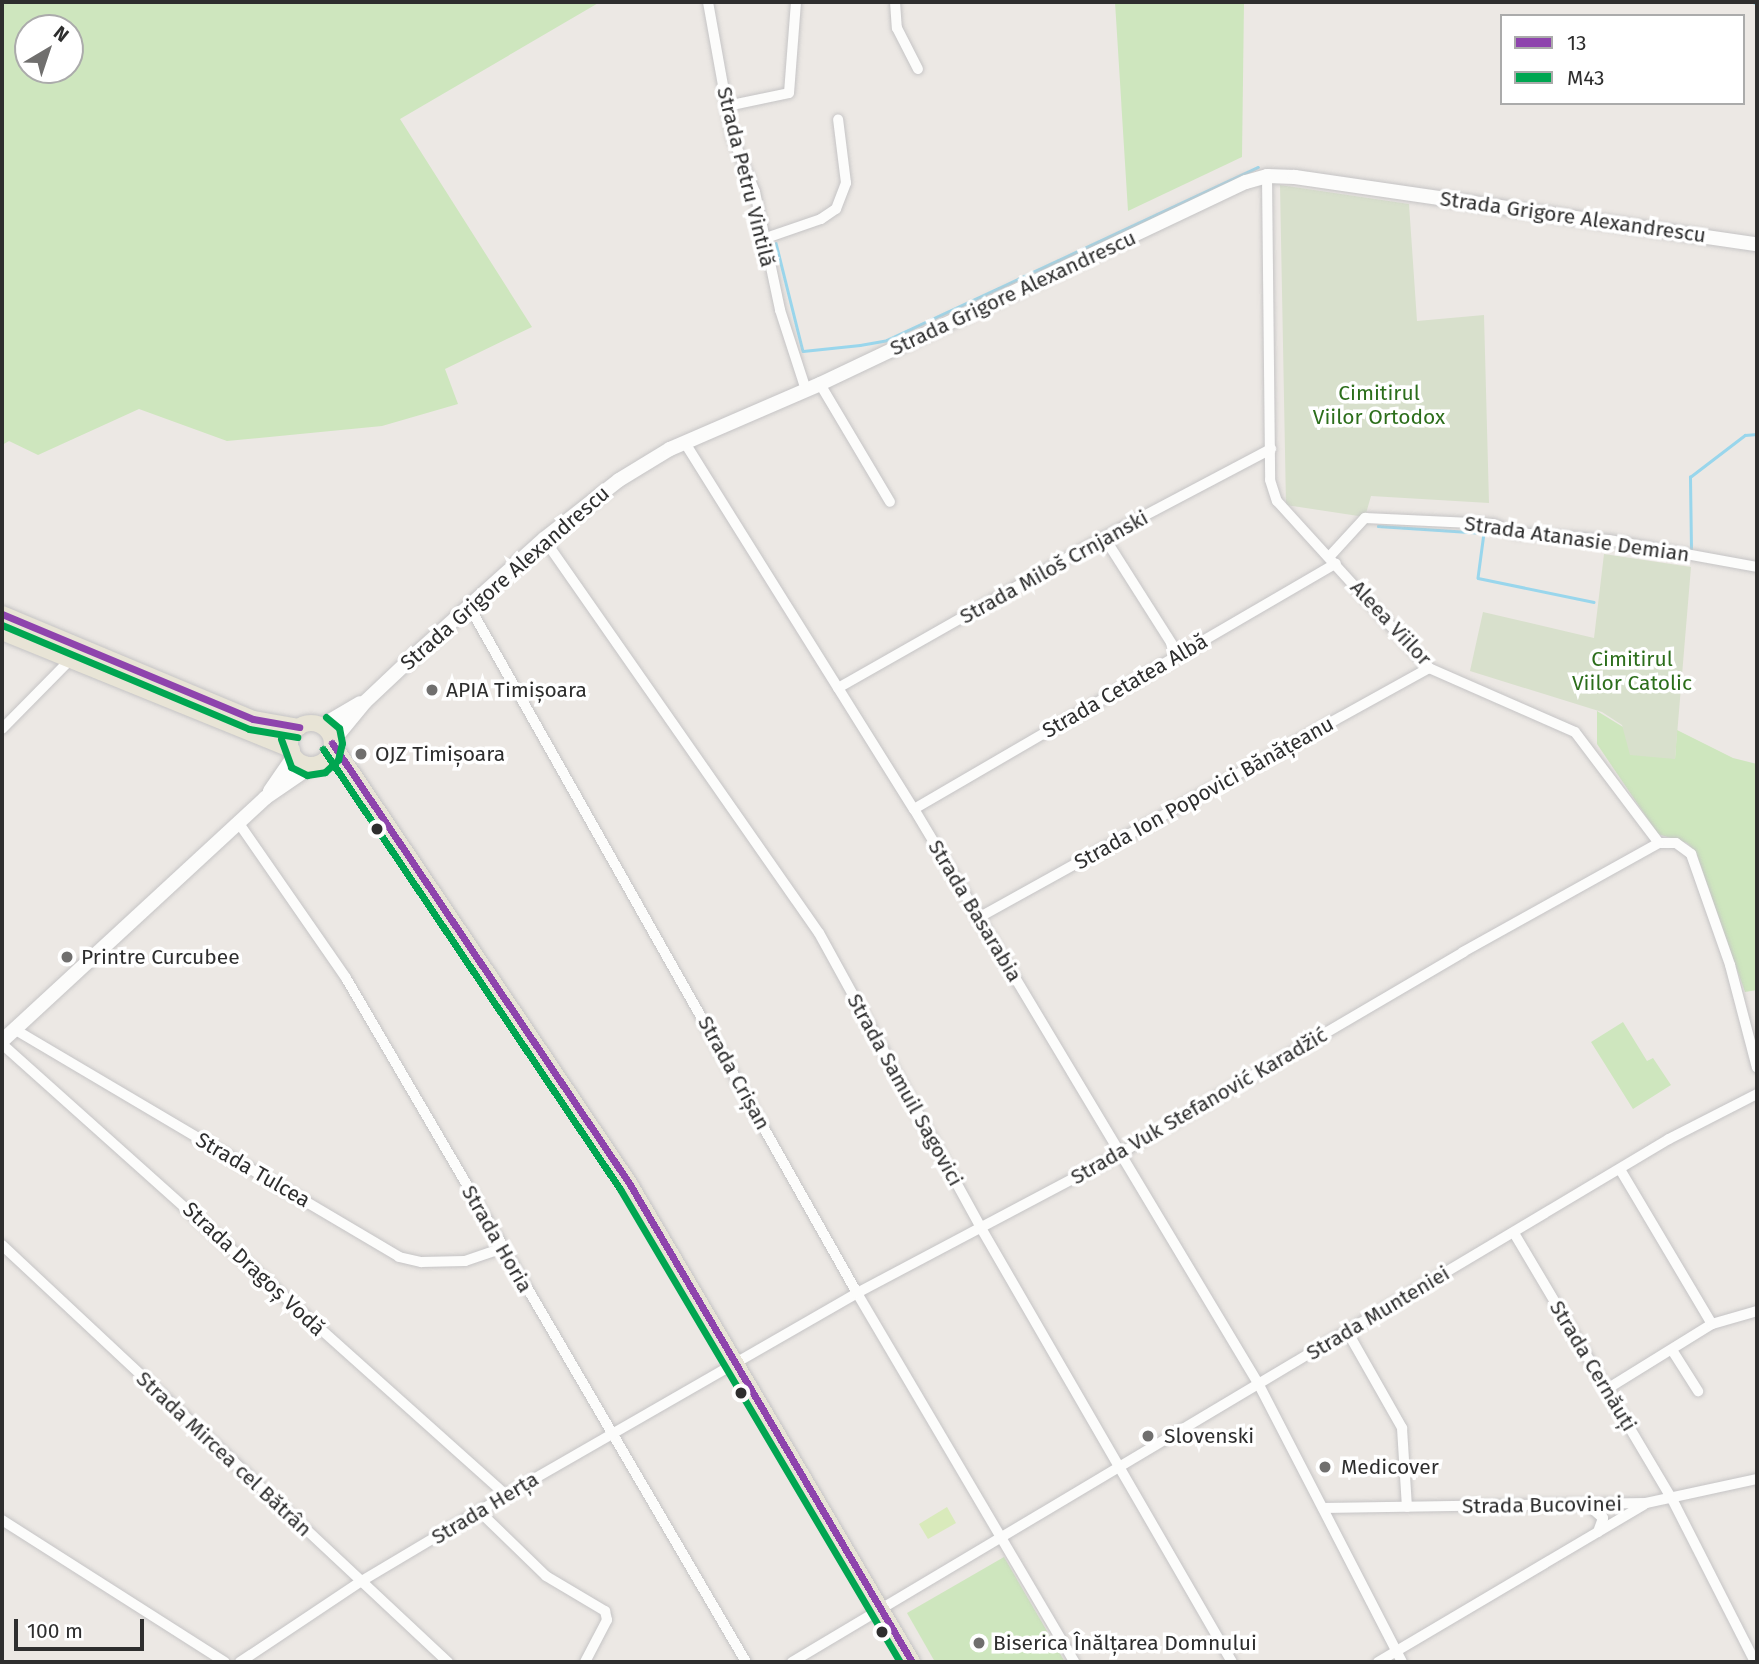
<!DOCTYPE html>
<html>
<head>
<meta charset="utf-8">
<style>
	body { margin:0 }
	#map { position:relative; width:1759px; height:1664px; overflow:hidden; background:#ece8e4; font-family:"Fira Sans",sans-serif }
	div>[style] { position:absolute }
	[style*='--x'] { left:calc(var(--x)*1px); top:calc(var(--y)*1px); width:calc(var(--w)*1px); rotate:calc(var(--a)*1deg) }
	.green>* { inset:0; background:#cee6be }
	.cemetery>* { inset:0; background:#d8e0cc }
	.pitch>* { inset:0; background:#d9eabb }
	.stream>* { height:2.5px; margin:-1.25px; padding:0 1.25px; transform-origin:1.25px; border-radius:1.25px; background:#99d6ec }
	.roads { filter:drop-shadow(0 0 2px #c5c4c5) drop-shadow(0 0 2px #c5c4c5) }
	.street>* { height:10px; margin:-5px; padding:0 5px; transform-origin:5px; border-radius:5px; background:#fcfcfb }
	.secondary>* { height:14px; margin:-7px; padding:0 7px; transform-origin:7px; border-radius:7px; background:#fcfcfb }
	.primary>* { height:16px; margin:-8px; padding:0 8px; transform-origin:8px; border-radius:8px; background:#e8e4d6 }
	.primary>.ring { margin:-8px; padding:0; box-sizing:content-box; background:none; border:16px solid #e8e4d6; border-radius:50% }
	.bus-1>* { height:7px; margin:-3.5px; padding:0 3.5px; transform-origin:3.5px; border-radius:3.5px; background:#8e44ad }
	.bus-2>* { height:7px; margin:-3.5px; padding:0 3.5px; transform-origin:3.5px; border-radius:3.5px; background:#00a651 }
	.dots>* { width:19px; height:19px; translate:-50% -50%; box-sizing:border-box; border:4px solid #fff; border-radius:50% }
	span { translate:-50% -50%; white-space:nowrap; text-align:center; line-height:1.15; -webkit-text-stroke:7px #fff; paint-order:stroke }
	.street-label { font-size:21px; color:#2e2e2e }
	.park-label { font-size:21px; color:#2c6e1b }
	.poi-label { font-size:21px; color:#2e2e2e }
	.left { translate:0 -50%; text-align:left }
	.frame { position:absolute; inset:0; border:4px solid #2e2e2e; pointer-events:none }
	.legend { position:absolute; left:1500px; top:14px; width:245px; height:91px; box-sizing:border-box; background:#fff; border:2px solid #ababab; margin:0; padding:9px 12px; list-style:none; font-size:21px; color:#2e2e2e }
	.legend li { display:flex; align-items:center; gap:14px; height:35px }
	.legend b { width:35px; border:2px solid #ababab }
	.north { position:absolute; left:14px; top:14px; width:70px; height:70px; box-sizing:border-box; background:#fff; border:2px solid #ababab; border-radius:50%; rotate:39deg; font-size:19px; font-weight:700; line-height:28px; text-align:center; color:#2e2e2e }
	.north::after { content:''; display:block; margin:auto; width:24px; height:32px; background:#706f6e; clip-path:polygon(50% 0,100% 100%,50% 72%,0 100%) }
	.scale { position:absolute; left:14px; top:1619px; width:130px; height:32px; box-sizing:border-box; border:4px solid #2e2e2e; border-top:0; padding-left:9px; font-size:21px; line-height:24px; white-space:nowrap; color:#2e2e2e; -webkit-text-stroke:5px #fff; paint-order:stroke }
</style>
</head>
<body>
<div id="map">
	<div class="green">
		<div style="clip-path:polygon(evenodd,2px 2px,600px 2px,400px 119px,532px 327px,445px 369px,458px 404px,382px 426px,227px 441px,139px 409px,38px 455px,9px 441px,2px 445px,2px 2px,70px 28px,70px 70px,28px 70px,28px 28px,70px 28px)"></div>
		<div style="clip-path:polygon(1115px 2px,1244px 2px,1242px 157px,1128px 211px)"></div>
		<div style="clip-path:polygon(1597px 711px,1675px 759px,1677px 730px,1733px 758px,1757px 764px,1757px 990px,1745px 992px,1696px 852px,1687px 843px,1658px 834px,1597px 744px)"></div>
		<div style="clip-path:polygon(1623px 1022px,1647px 1061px,1653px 1058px,1671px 1085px,1633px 1109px,1591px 1042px)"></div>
		<div style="clip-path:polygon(1004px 1557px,1065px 1662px,935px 1662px,907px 1613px)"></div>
	</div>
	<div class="cemetery">
		<div style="clip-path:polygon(1280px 185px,1409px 204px,1417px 321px,1484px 315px,1489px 503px,1371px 496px,1365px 517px,1286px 505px)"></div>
		<div style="clip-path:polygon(1604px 554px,1691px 567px,1675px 759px,1630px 755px,1622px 725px,1602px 712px,1470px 671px,1483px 612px,1594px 638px)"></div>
	</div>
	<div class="pitch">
		<div style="clip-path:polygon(947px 1507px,956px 1523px,928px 1539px,919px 1524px)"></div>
	</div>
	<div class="stream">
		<div style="--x:1753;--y:2;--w:4;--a:27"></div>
		<div style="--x:776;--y:243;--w:111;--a:76"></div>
		<div style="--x:803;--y:351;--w:57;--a:-6"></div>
		<div style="--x:860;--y:345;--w:27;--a:-10"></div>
		<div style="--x:887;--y:340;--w:409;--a:-25"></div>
		<div style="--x:1378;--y:526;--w:106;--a:3.8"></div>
		<div style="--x:1484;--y:533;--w:45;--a:97.6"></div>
		<div style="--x:1478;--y:578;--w:118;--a:11.7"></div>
		<div style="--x:1691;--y:550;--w:73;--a:-90.8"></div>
		<div style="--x:1690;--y:477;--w:69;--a:-37.4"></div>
		<div style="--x:1745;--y:435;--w:12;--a:-5"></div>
	</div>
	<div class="roads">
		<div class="street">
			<div style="--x:708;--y:2;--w:136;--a:79.8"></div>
			<div style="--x:732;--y:136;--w:61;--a:67.7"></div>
			<div style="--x:755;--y:192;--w:121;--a:78"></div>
			<div style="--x:780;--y:310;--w:84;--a:72"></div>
			<div style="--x:895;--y:2;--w:26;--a:86"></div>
			<div style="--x:897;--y:28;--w:46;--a:62.9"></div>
			<div style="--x:727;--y:106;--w:63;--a:-11.8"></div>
			<div style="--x:789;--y:93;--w:91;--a:-85.6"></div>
			<div style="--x:1267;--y:176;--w:304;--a:89.4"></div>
			<div style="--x:1270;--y:480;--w:22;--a:72"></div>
			<div style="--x:1277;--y:501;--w:226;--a:47.7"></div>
			<div style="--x:1429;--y:668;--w:159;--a:23.7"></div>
			<div style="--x:1575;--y:732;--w:139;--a:52.9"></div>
			<div style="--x:1659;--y:843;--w:17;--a:0"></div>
			<div style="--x:1676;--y:843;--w:19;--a:36"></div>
			<div style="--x:1691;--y:854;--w:118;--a:70.6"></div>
			<div style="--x:1730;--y:965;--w:106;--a:75.3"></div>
			<div style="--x:763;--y:239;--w:61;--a:-19"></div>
			<div style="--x:821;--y:219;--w:18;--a:-34"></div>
			<div style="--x:836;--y:209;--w:28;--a:-69"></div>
			<div style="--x:846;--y:183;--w:64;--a:-97.1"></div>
			<div style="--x:820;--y:384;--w:137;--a:59.3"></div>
			<div style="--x:685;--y:443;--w:432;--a:58"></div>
			<div style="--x:914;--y:809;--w:669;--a:59.07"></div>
			<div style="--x:1258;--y:1383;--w:314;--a:62.7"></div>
			<div style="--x:1104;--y:537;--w:140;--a:57.6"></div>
			<div style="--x:544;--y:539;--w:480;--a:55.1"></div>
			<div style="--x:819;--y:933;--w:337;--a:61.2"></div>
			<div style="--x:981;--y:1228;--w:501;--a:59.96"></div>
			<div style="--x:1330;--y:556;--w:52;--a:-47.4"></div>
			<div style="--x:1365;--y:518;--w:128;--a:2.7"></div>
			<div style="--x:1493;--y:524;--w:26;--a:21"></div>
			<div style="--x:1517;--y:533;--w:92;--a:4.4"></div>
			<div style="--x:1609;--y:540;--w:150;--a:10.3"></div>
			<div style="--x:469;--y:606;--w:789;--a:60.54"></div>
			<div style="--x:857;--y:1293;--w:428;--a:59.5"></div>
			<div style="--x:838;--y:688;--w:306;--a:-29.6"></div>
			<div style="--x:1104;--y:537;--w:189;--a:-27.8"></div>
			<div style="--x:2;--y:729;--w:101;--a:-45.4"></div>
			<div style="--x:914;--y:809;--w:488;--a:-30.2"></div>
			<div style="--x:238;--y:822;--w:190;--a:55.3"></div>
			<div style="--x:346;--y:978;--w:792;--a:59.68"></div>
			<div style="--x:978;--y:918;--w:516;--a:-29"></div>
			<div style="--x:14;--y:1029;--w:447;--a:30.6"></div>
			<div style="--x:399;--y:1257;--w:23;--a:13"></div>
			<div style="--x:421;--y:1262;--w:44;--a:-1.3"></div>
			<div style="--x:465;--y:1261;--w:40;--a:-18.9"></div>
			<div style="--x:2;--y:1044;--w:676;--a:41.82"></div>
			<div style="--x:1621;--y:1171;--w:178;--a:59.3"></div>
			<div style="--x:1514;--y:1233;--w:309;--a:59.3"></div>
			<div style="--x:1672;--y:1499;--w:183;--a:63"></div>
			<div style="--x:2;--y:1245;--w:611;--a:43.08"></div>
			<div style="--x:1347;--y:1331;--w:112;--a:60.4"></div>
			<div style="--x:1402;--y:1428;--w:79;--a:86.4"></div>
			<div style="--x:1672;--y:1350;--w:49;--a:57.6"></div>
			<div style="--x:1607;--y:1389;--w:123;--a:-31.8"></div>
			<div style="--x:1712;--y:1324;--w:47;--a:-16.1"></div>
			<div style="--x:1588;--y:1505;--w:20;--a:41"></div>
			<div style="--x:1603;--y:1518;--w:15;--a:110"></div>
			<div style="--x:1323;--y:1508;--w:323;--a:-0.9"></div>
			<div style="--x:1646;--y:1503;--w:114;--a:-12.2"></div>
			<div style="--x:479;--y:1511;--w:93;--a:44.1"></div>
			<div style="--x:546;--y:1576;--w:69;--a:30.7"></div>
			<div style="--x:605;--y:1611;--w:9;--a:77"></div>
			<div style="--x:607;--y:1620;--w:47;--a:117.6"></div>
			<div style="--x:2;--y:1520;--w:264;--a:32.5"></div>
			<div style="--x:240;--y:1662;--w:144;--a:-33.7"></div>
			<div style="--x:360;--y:1582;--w:170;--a:-30.8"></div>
			<div style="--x:506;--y:1495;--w:405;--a:-29.9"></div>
			<div style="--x:857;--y:1293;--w:299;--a:-27.9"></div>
			<div style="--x:1121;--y:1153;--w:397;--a:-30.4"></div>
			<div style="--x:1463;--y:952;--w:224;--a:-29.1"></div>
			<div style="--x:792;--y:1662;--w:1021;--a:-30.81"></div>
			<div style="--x:1669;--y:1139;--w:99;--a:-27.1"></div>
			<div style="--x:1378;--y:1662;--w:309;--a:-30.6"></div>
		</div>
		<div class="secondary">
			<div style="--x:321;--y:726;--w:45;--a:-30.5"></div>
			<div style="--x:332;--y:742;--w:52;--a:-50.5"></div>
			<div style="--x:365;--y:702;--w:73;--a:-43.3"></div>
			<div style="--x:418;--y:652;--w:169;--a:-41.9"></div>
			<div style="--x:544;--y:539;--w:95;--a:-38.2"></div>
			<div style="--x:619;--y:480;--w:60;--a:-31.3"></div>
			<div style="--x:670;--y:449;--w:163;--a:-23.4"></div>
			<div style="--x:820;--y:384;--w:471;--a:-25.4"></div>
			<div style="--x:1246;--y:182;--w:22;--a:-16"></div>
			<div style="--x:1267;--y:176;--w:28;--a:2"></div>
			<div style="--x:1295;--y:177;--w:467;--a:8.3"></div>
			<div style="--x:270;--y:791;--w:42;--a:-55.6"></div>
			<div style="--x:2;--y:1041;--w:358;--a:-42.7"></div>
			<div style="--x:265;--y:798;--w:58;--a:-34.5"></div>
		</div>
		<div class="primary">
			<div style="--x:2;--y:614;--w:272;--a:22.7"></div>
			<div style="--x:253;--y:719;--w:47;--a:9.9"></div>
			<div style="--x:2;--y:632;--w:313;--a:22.1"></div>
			<div class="ring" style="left:290px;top:723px;width:26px;height:26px"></div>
			<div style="--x:332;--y:743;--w:531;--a:55.98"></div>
			<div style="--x:629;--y:1183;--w:556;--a:59.42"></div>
		</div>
	</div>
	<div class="bus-1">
		<div style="--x:2;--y:614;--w:272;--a:22.7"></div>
		<div style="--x:253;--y:719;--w:47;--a:9.9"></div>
		<div style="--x:332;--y:743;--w:531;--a:55.98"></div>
		<div style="--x:629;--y:1183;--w:556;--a:59.42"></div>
	</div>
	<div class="bus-2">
		<div style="--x:2;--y:625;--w:268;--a:22.8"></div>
		<div style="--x:249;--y:729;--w:49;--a:9.5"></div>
		<div style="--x:281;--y:739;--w:30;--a:70"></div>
		<div style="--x:291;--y:767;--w:18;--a:27"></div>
		<div style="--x:307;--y:775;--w:18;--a:-9"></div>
		<div style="--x:325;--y:772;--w:18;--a:-43"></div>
		<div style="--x:338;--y:760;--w:17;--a:-77"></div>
		<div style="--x:342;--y:743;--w:15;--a:-101"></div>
		<div style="--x:339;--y:728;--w:17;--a:-140"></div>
		<div style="--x:323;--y:749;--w:531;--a:55.98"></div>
		<div style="--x:620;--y:1189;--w:550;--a:59.38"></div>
	</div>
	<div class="dots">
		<div style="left:432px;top:690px;background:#706f6e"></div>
		<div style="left:361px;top:754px;background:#706f6e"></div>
		<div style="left:377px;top:829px;background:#2e2e2e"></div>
		<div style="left:67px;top:957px;background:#706f6e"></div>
		<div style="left:741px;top:1393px;background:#2e2e2e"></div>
		<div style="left:1148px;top:1436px;background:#706f6e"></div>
		<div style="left:1325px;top:1467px;background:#706f6e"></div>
		<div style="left:882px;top:1632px;background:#2e2e2e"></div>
		<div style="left:979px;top:1643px;background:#706f6e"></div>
	</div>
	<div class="street-label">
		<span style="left:746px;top:177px;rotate:76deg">Strada Petru Vintilă</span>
		<span style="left:1573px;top:217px;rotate:8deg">Strada Grigore Alexandrescu</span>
		<span style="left:1013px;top:293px;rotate:-25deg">Strada Grigore Alexandrescu</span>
		<span style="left:1577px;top:539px;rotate:8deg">Strada Atanasie Demian</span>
		<span style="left:1054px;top:567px;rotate:-29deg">Strada Miloš Crnjanski</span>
		<span style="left:505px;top:578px;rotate:-41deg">Strada Grigore Alexandrescu</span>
		<span style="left:1391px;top:623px;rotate:47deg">Aleea Viilor</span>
		<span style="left:1125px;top:686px;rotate:-30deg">Strada Cetatea Albă</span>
		<span style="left:1204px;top:793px;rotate:-29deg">Strada Ion Popovici Bănățeanu</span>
		<span style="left:975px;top:911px;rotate:59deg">Strada Basarabia</span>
		<span style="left:734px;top:1073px;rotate:61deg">Strada Crișan</span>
		<span style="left:905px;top:1090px;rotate:61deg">Strada Samuil Sagovici</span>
		<span style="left:1199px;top:1106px;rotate:-30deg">Strada Vuk Stefanović Karadžić</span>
		<span style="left:253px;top:1170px;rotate:30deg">Strada Tulcea</span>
		<span style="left:497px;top:1239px;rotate:60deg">Strada Horia</span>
		<span style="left:254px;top:1269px;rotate:43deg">Strada Dragoș Vodă</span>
		<span style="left:1378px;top:1313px;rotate:-31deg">Strada Munteniei</span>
		<span style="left:1593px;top:1366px;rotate:59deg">Strada Cernăuți</span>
		<span style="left:224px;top:1454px;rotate:43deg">Strada Mircea cel Bătrân</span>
		<span style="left:1542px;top:1505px;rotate:-1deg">Strada Bucovinei</span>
		<span style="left:485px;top:1508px;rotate:-31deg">Strada Herța</span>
	</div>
	<div class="park-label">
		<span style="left:1379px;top:405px">Cimitirul<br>Viilor Ortodox</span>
		<span style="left:1632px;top:671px">Cimitirul<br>Viilor Catolic</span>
	</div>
	<div class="poi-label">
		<span class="left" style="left:446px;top:690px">APIA Timișoara</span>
		<span class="left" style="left:375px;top:754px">OJZ Timișoara</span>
		<span class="left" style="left:81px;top:957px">Printre Curcubee</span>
		<span class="left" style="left:1164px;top:1436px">Slovenski</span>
		<span class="left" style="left:1341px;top:1467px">Medicover</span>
		<span class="left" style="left:993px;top:1643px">Biserica Înălțarea Domnului</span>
	</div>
	<div class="frame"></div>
	<ul class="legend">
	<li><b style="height:9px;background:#8e44ad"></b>13</li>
	<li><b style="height:9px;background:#00a651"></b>M43</li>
	</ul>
	<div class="north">N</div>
	<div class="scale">100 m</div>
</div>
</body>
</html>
